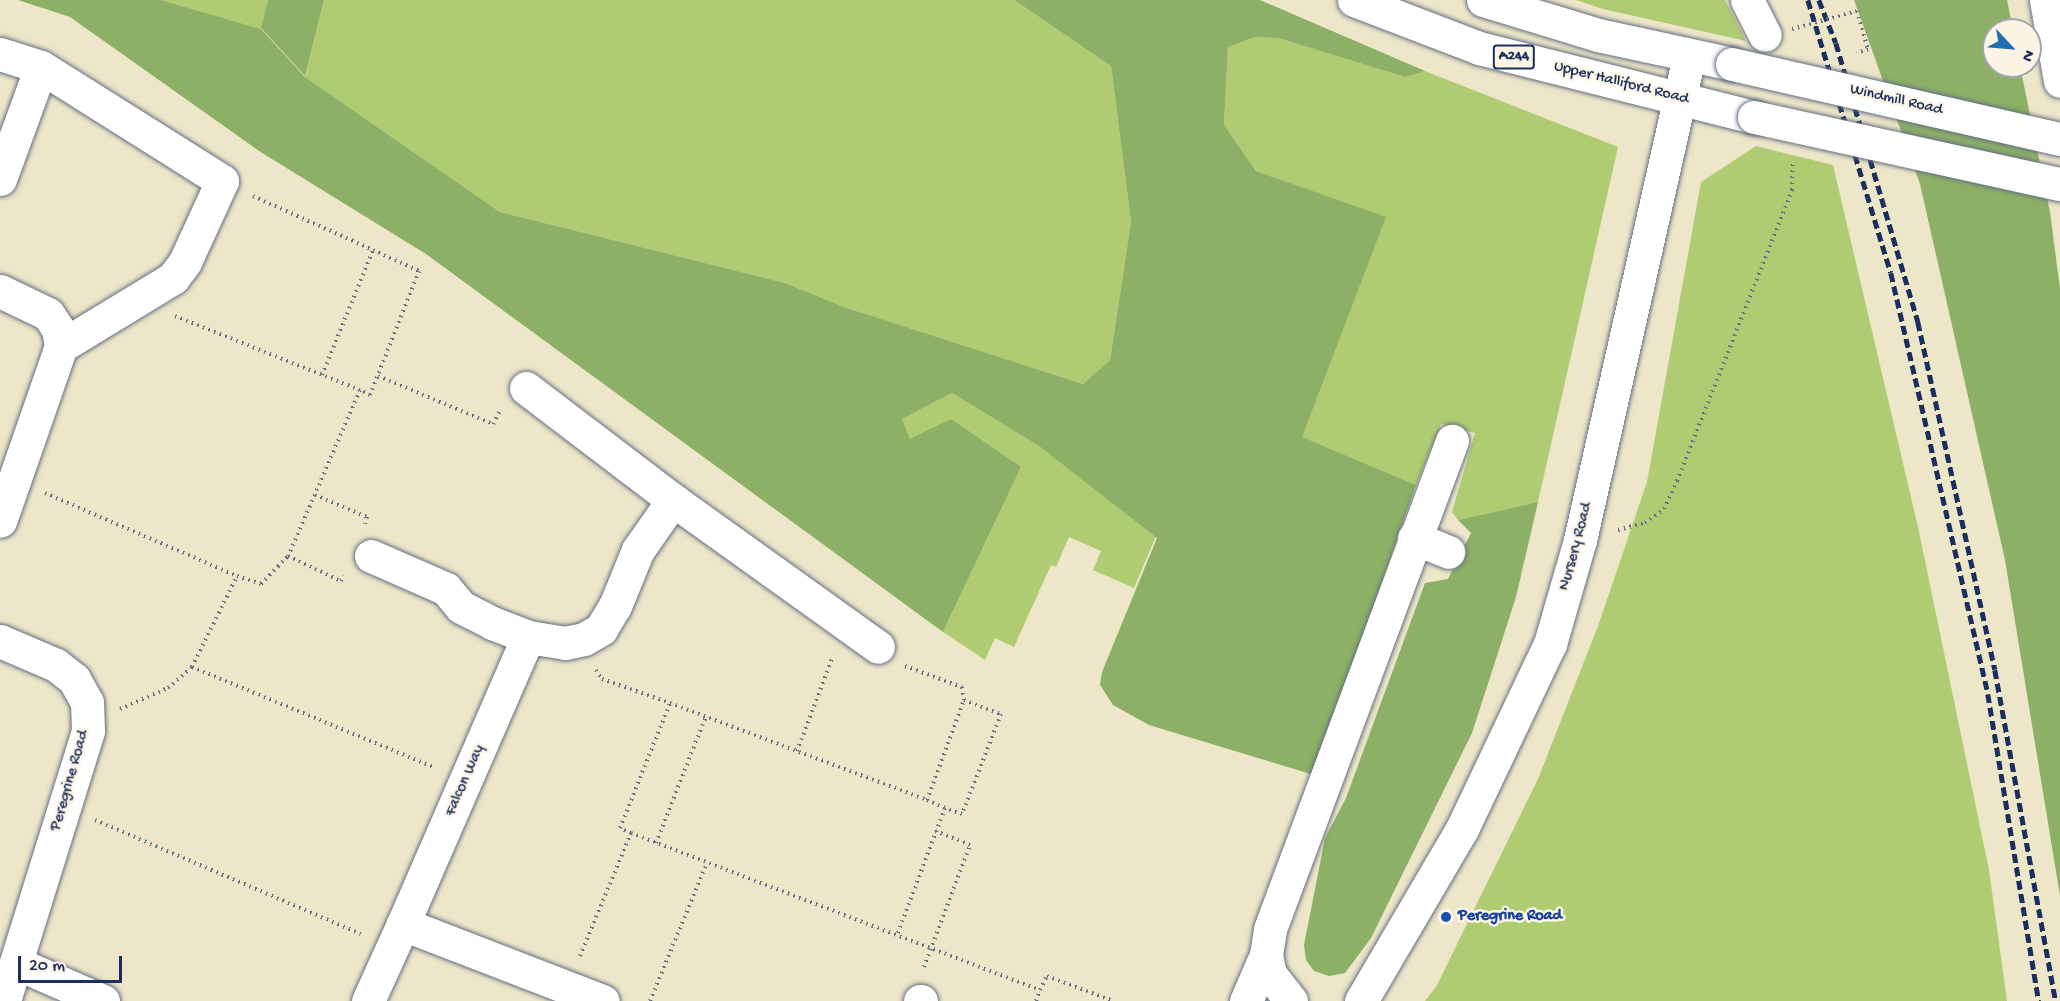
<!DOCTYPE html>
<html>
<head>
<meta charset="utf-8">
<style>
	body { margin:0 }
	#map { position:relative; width:2060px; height:1001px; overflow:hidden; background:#ede6c8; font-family:"Gochi Hand",sans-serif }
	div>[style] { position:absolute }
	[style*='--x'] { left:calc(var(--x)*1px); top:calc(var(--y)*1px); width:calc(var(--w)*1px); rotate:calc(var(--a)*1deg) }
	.green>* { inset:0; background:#b0cc73 }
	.forest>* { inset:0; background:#8cb065 }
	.path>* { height:4px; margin-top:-2px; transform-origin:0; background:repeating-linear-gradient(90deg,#646f83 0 1.5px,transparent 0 6px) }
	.roads { filter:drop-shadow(0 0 2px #646f83) drop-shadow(0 0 2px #646f83) }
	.minor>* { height:33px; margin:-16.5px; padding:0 16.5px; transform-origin:16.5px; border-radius:16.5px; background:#fff }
	.major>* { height:33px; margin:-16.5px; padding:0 16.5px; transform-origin:16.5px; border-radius:16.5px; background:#fff }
	.highway>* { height:33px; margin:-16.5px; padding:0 16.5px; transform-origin:16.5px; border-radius:16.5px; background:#fff }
	.rail>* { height:4.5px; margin-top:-2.25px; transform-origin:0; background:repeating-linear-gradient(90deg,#1b2f5e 0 9px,transparent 0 13.5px) }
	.path-bridge>* { height:4px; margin-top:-2px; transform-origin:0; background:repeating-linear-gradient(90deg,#646f83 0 1.5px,transparent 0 6px) }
	.bridges { filter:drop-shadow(0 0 2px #646f83) drop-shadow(0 0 2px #646f83) }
	.major-bridge>* { height:33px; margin:-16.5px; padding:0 16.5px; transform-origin:16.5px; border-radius:16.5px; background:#fff }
	.dots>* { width:16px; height:16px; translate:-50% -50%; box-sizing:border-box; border:3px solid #fcf5e5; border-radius:50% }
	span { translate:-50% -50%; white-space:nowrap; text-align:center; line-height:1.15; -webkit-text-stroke:5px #fcf5e5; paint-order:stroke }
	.shield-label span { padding:2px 4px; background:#fcf5e5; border:2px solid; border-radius:4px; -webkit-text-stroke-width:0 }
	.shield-label { font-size:15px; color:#1b2f5e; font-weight:700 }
	.street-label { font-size:16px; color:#1b2f5e }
	.transit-label { font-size:16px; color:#164399; font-weight:700 }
	.left { translate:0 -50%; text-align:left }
	.north { position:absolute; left:1982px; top:18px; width:60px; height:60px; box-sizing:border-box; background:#fcf5e5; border:2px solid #a2a6af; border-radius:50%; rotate:116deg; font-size:16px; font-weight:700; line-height:24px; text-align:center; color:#1b2f5e }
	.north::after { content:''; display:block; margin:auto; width:21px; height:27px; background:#1f6fb2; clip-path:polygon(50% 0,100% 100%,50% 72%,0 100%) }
	.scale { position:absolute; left:18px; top:956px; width:104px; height:27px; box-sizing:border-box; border:3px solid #1b2f5e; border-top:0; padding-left:8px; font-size:18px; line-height:21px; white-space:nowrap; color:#1b2f5e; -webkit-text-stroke:4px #fcf5e5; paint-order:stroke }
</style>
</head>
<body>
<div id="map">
	<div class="green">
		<div style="clip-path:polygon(161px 0,268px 0,261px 29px)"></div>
		<div style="clip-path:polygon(324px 0,1014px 0,1111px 66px,1131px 222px,1110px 360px,1083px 384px,844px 307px,785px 283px,500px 212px,305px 77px)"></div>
		<div style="clip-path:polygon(1576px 0,1725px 0,1746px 41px,1603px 9px)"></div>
		<div style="clip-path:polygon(1255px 37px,1278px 38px,1405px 77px,1425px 71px,1618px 147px,1538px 502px,1458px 520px,1452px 512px,1475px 433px,1441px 424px,1416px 485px,1301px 437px,1385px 218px,1256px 171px,1224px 125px,1228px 47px)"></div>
		<div style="clip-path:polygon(1756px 146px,1833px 165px,1918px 527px,1989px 870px,2007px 1001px,1425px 1001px,1436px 987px,1538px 779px,1598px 626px,1647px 482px,1701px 182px)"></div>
		<div style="clip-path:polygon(952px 393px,1039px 446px,1156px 536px,1134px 588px,1093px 570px,1101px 551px,1069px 537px,1056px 567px,1051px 565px,1014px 647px,995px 638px,985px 660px,943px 632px,1021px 467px,910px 440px,902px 419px)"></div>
	</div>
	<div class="forest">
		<div style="clip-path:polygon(18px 0,161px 0,261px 29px,305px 77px,500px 212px,785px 283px,844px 307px,1083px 384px,1110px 360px,1131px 222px,1111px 66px,1014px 0,1260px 0,1425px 71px,1405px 77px,1278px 38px,1255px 37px,1228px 47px,1224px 125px,1256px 171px,1386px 217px,1302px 437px,1416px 485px,1314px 775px,1149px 725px,1113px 705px,1100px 685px,1102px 672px,1157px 538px,1039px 446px,952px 393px,902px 419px,910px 439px,951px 419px,1021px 467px,943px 632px,426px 254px,259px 151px,70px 17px)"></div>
		<div style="clip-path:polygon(268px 0,324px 0,305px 76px,261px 28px)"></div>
		<div style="clip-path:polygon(1854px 0,2007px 0,2013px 30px,1994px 30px,1994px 66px,2020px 66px,2050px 212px,2060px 289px,2060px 896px,2005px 560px,1920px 184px)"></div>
		<div style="clip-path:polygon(1538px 502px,1516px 597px,1472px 733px,1371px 938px,1345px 973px,1329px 976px,1314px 971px,1306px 960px,1304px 945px,1325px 838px,1346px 798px,1425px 583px,1448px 579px,1471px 533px,1458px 520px)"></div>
	</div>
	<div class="path">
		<div style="--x:1857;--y:11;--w:40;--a:74"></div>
		<div style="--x:1868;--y:49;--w:12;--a:160"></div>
		<div style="--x:253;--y:196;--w:132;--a:24.2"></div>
		<div style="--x:175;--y:316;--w:199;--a:21.8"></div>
		<div style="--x:360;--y:390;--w:181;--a:113.4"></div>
		<div style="--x:288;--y:556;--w:59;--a:25.3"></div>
		<div style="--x:341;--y:581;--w:6;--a:-59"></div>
		<div style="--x:322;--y:375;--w:135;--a:-67.8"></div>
		<div style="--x:373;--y:250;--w:51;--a:24.5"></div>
		<div style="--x:419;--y:271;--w:133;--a:111.6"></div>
		<div style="--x:370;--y:395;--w:11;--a:-153"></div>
		<div style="--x:378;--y:376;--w:125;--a:22.7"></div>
		<div style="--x:493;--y:424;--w:17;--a:-62"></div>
		<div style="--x:45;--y:493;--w:209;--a:23.4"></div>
		<div style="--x:315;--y:495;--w:56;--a:22.9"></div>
		<div style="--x:367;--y:517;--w:7;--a:106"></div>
		<div style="--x:1618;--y:530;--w:28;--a:-15"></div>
		<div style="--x:1645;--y:523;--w:24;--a:-36"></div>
		<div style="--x:1664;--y:509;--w:31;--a:-65"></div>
		<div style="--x:1677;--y:481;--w:313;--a:-68.4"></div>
		<div style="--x:1792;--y:190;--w:30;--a:-88"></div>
		<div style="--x:905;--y:666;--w:61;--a:20.2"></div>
		<div style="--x:962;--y:687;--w:13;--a:81"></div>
		<div style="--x:192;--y:667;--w:102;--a:-63.7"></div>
		<div style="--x:237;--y:576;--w:25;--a:18"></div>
		<div style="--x:261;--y:584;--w:39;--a:-46"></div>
		<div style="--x:596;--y:670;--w:11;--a:56"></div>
		<div style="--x:602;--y:679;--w:72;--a:19.4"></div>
		<div style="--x:120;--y:709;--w:52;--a:-23.6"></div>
		<div style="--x:168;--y:688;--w:32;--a:-41"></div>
		<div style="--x:192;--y:667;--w:262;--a:22.5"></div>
		<div style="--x:797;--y:751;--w:102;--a:-69.2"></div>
		<div style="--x:927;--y:800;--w:20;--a:24"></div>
		<div style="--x:95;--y:820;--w:289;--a:23.2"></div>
		<div style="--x:631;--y:833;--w:12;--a:-156"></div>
		<div style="--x:620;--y:828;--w:135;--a:-68.2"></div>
		<div style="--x:670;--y:703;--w:275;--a:20.7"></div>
		<div style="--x:927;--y:800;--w:107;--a:-69.7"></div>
		<div style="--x:964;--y:700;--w:40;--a:21"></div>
		<div style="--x:1001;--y:714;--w:107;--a:111.3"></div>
		<div style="--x:962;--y:814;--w:18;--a:-161"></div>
		<div style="--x:945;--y:808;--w:136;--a:110.7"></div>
		<div style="--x:656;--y:843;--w:136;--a:-68.5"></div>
		<div style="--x:580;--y:956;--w:133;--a:-67.5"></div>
		<div style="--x:631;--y:833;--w:438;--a:21"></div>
		<div style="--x:1040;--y:990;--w:16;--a:-63"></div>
		<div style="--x:1047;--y:976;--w:71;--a:20.7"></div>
		<div style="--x:924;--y:967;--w:130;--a:-69.3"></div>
		<div style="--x:970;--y:845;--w:37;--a:-158"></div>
		<div style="--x:650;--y:1001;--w:149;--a:-67.6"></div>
		<div style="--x:1036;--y:1001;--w:12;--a:-70"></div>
	</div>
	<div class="roads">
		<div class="minor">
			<div style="--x:1747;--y:0;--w:39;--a:63"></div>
			<div style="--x:0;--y:54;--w:43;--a:17.6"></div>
			<div style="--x:41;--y:67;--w:214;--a:32.2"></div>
			<div style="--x:222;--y:181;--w:89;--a:114.6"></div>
			<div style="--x:185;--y:262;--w:20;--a:127"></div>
			<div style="--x:173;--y:278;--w:131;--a:148.7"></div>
			<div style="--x:0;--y:179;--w:119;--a:-69.9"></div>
			<div style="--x:0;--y:291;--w:53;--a:25.6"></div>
			<div style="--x:48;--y:314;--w:18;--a:56"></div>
			<div style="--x:58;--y:329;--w:17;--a:80"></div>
			<div style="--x:61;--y:346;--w:185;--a:109.2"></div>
			<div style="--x:526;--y:388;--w:185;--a:37.3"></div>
			<div style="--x:673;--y:500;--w:252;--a:35.6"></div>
			<div style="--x:1414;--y:538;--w:37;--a:22"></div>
			<div style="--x:371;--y:556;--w:82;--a:23.7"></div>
			<div style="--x:446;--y:589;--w:23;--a:50"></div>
			<div style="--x:461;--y:607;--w:35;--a:27"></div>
			<div style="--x:492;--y:623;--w:39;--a:21"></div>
			<div style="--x:528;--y:637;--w:37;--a:9"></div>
			<div style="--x:565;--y:643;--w:19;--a:-12"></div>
			<div style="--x:584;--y:639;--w:20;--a:-30"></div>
			<div style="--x:601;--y:629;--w:27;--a:-59"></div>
			<div style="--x:615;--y:606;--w:61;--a:-67.7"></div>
			<div style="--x:638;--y:550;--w:61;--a:-55"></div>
			<div style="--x:0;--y:641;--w:61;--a:23.2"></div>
			<div style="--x:56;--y:665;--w:23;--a:38"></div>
			<div style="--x:74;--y:679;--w:26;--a:61"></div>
			<div style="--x:87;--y:702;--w:29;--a:88"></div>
			<div style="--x:88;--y:731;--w:283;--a:107.3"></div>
			<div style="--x:403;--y:924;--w:313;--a:-66.5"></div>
			<div style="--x:16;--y:963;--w:95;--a:23.6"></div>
			<div style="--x:368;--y:1001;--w:85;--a:-65.6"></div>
			<div style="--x:403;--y:924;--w:214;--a:21.1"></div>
			<div style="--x:920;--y:1001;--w:1;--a:0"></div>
			<div style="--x:1246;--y:1001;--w:50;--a:-66.5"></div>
			<div style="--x:1291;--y:1001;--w:34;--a:-128"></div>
			<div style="--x:1270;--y:974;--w:19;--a:-102"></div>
			<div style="--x:1266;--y:955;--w:26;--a:-81"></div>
			<div style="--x:1270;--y:929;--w:521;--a:-69.55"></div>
			<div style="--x:1361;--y:1001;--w:199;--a:-59.6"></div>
			<div style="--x:1462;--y:829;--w:205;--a:-64.6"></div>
			<div style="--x:1550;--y:644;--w:108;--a:-73.9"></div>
			<div style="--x:1580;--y:540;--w:497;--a:-77.3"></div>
		</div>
		<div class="major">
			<div style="--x:1354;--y:0;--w:134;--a:21"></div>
			<div style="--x:1479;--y:48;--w:284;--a:14.1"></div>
			<div style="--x:1483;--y:0;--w:120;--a:16.9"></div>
			<div style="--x:1598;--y:35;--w:137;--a:12.2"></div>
		</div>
		<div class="highway">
			<div style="--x:2046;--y:0;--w:82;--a:80.2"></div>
		</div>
	</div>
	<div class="rail">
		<div style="--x:1808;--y:0;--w:285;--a:73.1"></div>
		<div style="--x:1891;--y:273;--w:432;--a:77"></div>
		<div style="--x:1988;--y:694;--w:311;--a:80.6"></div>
		<div style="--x:1819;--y:0;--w:46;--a:68.4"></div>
		<div style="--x:1836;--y:43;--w:291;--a:73.6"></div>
		<div style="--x:1918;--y:322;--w:356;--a:77.5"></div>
		<div style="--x:1995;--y:670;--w:337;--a:79.6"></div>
	</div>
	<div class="path-bridge">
		<div style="--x:1792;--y:29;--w:67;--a:-15.5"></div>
	</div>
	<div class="bridges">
		<div class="major-bridge">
			<div style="--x:1732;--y:64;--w:336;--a:12.9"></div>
			<div style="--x:1754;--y:117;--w:313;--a:12.4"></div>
		</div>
	</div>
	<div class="dots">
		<div style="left:1446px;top:917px;background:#1a4fb4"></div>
	</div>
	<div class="shield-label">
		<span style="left:1514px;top:57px">A244</span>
	</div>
	<div class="street-label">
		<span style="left:1621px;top:84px;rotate:14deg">Upper Halliford Road</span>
		<span style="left:1896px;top:101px;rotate:13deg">Windmill Road</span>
		<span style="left:1577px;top:547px;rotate:-75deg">Nursery Road</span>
		<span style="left:71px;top:781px;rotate:-74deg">Peregrine Road</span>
		<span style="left:466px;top:781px;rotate:-66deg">Falcon Way</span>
	</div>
	<div class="transit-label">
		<span class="left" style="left:1458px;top:917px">Peregrine Road</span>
	</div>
	<div class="north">N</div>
	<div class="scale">20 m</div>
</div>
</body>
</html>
